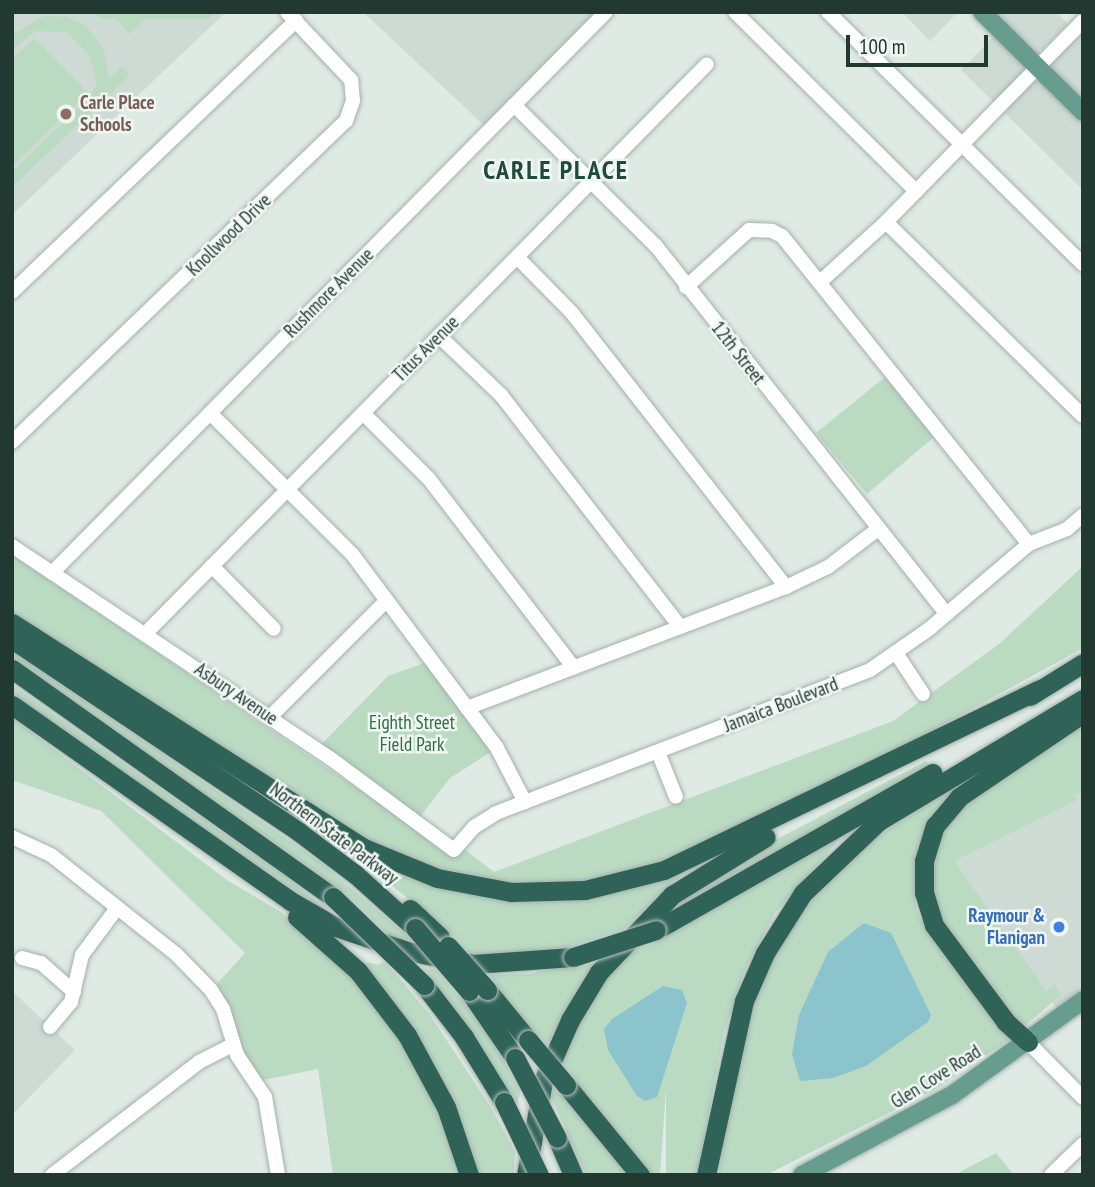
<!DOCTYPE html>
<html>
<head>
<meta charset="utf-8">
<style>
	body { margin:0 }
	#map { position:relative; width:1095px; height:1187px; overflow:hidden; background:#e0eae5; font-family:"PT Sans Narrow",sans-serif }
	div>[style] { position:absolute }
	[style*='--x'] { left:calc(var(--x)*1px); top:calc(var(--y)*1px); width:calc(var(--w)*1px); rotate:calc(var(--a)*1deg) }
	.built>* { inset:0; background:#cedad4 }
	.green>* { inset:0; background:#badac2 }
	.water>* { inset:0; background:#8bc4cc }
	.roads { filter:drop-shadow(0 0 2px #a3b1ac) drop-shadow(0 0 2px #a3b1ac) }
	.minor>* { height:14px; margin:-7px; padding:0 7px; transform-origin:7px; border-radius:7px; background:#fff }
	.major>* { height:18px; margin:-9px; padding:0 9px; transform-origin:9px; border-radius:9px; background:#679d8e }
	.highway>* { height:19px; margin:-9.5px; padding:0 9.5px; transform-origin:9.5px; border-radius:9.5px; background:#2f6358 }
	.bridges { filter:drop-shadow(0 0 2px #bdc4c2) drop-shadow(0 0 2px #bdc4c2) }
	.highway-bridge>* { height:19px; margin:-9.5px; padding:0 9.5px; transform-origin:9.5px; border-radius:9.5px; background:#2f6358 }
	.dots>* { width:19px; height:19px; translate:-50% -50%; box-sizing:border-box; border:4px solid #f0f7f3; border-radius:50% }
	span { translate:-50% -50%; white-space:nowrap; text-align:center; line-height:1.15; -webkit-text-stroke:5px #f0f7f3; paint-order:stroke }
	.education-label { font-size:19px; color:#785e54; font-weight:700 }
	.left { translate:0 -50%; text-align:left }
	.street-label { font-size:19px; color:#223932 }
	.park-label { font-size:19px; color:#2f6d45 }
	.shop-label { font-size:19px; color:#366cbe; font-weight:700 }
	.right { translate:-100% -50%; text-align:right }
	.district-label { font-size:26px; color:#1f4a3e; font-weight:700; letter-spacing:2px }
	.frame { position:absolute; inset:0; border:14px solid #223932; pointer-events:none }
	.scale { position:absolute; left:846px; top:35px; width:142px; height:32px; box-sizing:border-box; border:4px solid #223932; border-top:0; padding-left:9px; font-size:21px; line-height:24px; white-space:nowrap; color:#223932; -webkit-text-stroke:5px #f0f7f3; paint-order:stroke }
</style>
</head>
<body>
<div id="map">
	<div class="built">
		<div style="clip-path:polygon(12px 12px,226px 12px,12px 215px)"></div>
		<div style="clip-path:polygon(363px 12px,606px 12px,489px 130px)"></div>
		<div style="clip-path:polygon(902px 12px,958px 12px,930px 41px)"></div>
		<div style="clip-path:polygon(989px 12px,1056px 12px,1068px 24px,1034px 57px)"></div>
		<div style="clip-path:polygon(999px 31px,1083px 112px,1083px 190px,961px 70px)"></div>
		<div style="clip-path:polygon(1080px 35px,1083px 38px,1083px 104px,1046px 68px)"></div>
		<div style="clip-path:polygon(1083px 786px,1083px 1000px,1062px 1016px,947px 856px)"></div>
		<div style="clip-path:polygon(12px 991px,75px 1050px,12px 1115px)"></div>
	</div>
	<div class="green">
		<div style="clip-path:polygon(94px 12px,216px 12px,209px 19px,145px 19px,130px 34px,116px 19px,101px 19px)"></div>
		<div style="clip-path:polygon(44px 16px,67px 17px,86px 26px,104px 49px,109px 79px,122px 67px,130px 75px,12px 187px,12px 172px,87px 100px,97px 84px,90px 56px,67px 32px,35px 31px,12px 50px,12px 35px)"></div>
		<div style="clip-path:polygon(34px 38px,88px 93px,12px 166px,12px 59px)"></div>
		<div style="clip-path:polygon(885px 377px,934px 437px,867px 494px,816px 433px)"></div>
		<div style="clip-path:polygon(12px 555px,456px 855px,464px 849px,494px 872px,893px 721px,999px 644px,1083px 566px,1083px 648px,906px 745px,660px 866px,609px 879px,544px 885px,486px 883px,441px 874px,383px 851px,12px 617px)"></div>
		<div style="clip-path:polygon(12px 651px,320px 862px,414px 942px,392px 938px,315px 871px,12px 658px)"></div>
		<div style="clip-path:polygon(430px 661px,497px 748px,450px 778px,416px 822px,317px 749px,388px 676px)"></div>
		<div style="clip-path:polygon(12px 685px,287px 878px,343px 923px,12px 699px)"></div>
		<div style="clip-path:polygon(12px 718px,227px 880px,281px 912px,336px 960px,409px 1050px,442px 1114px,462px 1175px,333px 1175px,318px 1069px,263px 1080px,246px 1062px,215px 986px,245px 953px,101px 811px,12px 780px)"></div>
		<div style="clip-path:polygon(1083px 723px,1083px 789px,1074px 796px,1077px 800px,954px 861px,1046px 991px,1054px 985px,1061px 995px,1026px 1025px,1018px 1024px,944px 931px,928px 877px,938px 836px,958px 807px)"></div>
		<div style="clip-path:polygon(926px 761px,929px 766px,660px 921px,653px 942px,845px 833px,775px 913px,744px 972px,724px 1032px,697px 1175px,666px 1175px,666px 1089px,660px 1175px,650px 1175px,557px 1064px,603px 978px,661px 915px,743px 857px)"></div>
		<div style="clip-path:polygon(989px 767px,949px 799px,914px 895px,917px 912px,931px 938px,1010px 1039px,934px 1090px,766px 1175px,719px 1175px,732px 1081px,749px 1009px,770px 959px,804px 908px,866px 843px)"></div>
		<div style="clip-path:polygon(342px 845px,480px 896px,684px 872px,612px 940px,580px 949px,466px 956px,417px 906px)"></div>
		<div style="clip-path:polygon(385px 961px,430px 1015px,490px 1106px,515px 1152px,514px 1175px,473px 1175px,360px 969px,368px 962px,378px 965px)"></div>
		<div style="clip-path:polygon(594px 961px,544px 1050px,482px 975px,529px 974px)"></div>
		<div style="clip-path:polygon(422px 968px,440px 971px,489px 1037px,521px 1088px,517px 1106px,477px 1037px)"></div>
		<div style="clip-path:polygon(556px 1082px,632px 1175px,586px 1175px,551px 1097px)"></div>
		<div style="clip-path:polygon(996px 1153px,1014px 1175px,954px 1175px)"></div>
	</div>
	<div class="water">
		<div style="clip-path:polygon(864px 923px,891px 933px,931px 1015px,928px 1022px,866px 1066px,833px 1078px,800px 1081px,792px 1054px,799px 1015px,828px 952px)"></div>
		<div style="clip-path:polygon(663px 986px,682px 990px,687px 1003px,657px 1097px,645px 1101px,637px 1096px,608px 1050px,604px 1029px,612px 1019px)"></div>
	</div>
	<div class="roads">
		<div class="minor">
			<div style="--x:735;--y:12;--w:255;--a:44.7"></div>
			<div style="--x:828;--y:12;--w:359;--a:44.7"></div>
			<div style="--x:514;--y:105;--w:200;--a:44.8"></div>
			<div style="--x:656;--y:246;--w:469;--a:51.7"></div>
			<div style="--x:886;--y:222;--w:276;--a:44.6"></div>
			<div style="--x:517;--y:257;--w:78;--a:45.5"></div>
			<div style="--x:572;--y:313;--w:348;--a:52"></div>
			<div style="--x:820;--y:282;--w:89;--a:-42.3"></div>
			<div style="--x:886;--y:222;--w:281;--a:-45.6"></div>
			<div style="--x:686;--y:287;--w:85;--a:-42.1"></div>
			<div style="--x:749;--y:230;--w:23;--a:2"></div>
			<div style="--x:772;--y:231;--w:11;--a:27"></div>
			<div style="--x:782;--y:236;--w:395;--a:51.3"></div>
			<div style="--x:12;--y:292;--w:393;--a:-43.7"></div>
			<div style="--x:439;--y:336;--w:86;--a:43.6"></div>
			<div style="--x:501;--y:395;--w:293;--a:52.3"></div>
			<div style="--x:210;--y:413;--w:200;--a:44.8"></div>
			<div style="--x:352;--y:554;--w:242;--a:53.2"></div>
			<div style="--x:497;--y:748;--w:61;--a:62.6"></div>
			<div style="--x:363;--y:413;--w:93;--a:45"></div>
			<div style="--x:429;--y:479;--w:238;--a:52.5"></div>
			<div style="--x:12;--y:442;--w:463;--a:-43.9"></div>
			<div style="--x:346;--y:121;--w:21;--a:-71"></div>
			<div style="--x:353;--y:101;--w:21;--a:-95"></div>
			<div style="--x:351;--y:80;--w:93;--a:-133.3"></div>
			<div style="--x:12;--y:546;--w:382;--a:33.7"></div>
			<div style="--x:330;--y:758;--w:154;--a:36.6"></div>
			<div style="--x:454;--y:850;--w:30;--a:-49"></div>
			<div style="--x:474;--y:827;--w:26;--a:-32"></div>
			<div style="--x:496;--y:813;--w:400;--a:-20.9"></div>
			<div style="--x:870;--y:670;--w:72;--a:-34.8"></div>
			<div style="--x:929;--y:629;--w:131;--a:-40.4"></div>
			<div style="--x:1029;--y:544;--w:41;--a:-21.5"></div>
			<div style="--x:1067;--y:529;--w:21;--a:-41"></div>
			<div style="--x:212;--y:566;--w:88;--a:45.5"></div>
			<div style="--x:52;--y:573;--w:788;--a:-45.36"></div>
			<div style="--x:145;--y:634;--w:800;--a:-45.4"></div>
			<div style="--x:896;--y:653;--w:49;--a:56.6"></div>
			<div style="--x:467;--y:708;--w:341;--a:-20.8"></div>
			<div style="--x:786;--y:587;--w:47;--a:-25.5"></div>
			<div style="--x:828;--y:567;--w:63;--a:-37.2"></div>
			<div style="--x:270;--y:717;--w:165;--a:-45"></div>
			<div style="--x:658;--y:752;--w:48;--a:68.2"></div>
			<div style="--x:12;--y:837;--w:43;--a:24.8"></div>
			<div style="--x:51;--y:855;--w:159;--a:38.4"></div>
			<div style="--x:176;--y:954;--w:50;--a:45.8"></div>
			<div style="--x:211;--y:990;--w:22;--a:58"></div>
			<div style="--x:223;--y:1009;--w:48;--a:73.1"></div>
			<div style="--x:237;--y:1055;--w:50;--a:56.3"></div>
			<div style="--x:265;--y:1097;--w:79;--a:80.5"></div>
			<div style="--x:22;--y:958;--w:20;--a:15"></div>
			<div style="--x:41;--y:963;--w:44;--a:41.3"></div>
			<div style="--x:50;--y:1027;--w:33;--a:-50"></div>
			<div style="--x:71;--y:1002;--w:48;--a:-76.8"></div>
			<div style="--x:82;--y:955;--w:59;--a:-53.3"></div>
			<div style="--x:1028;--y:1042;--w:78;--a:45.5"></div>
			<div style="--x:52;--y:1175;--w:185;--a:-37.5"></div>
			<div style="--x:199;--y:1062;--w:37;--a:-27"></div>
			<div style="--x:1051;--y:1175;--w:45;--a:-44.1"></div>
		</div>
		<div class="major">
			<div style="--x:982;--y:12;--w:142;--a:44.7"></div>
			<div style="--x:802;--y:1175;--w:170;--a:-28.1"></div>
			<div style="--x:952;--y:1095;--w:162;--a:-35.9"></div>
		</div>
		<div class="highway">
			<div style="--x:12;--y:623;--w:418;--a:32.6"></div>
			<div style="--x:364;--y:848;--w:79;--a:22.3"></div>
			<div style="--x:437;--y:878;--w:75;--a:10.7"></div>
			<div style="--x:511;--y:892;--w:74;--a:-1.5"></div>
			<div style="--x:585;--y:890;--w:81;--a:-14.2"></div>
			<div style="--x:664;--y:870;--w:417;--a:-25.7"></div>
			<div style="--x:12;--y:639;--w:346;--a:33.9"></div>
			<div style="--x:299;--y:832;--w:70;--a:36.9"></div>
			<div style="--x:355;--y:874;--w:81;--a:42"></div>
			<div style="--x:12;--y:669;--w:394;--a:35.4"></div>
			<div style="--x:1030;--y:696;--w:62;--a:-31.9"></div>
			<div style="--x:12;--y:705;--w:339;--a:35.1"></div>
			<div style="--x:289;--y:900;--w:54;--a:29.9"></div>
			<div style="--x:336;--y:927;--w:75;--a:18.7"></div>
			<div style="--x:407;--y:951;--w:67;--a:11.1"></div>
			<div style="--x:473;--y:964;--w:100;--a:-4"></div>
			<div style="--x:410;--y:909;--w:41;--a:43"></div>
			<div style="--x:297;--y:917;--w:81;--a:41.5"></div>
			<div style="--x:358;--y:971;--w:81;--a:52.6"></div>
			<div style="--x:407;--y:1035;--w:82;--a:61.6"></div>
			<div style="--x:446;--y:1107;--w:72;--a:71.3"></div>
			<div style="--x:656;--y:930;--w:318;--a:-29.6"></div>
			<div style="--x:424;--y:985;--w:66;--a:52.4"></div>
			<div style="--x:464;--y:1037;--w:76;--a:58.4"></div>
			<div style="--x:487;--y:990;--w:65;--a:50.6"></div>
			<div style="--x:469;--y:991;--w:81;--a:55.5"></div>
			<div style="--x:1028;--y:1042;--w:30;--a:-138"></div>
			<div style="--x:1006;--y:1022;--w:121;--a:-126.6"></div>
			<div style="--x:934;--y:925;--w:34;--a:-107"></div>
			<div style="--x:924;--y:893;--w:32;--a:-90"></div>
			<div style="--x:924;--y:861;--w:37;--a:-73"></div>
			<div style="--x:935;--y:826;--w:38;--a:-50"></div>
			<div style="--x:959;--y:797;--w:150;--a:-34.1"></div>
			<div style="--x:566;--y:1085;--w:117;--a:50.6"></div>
			<div style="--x:557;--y:1138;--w:40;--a:66.6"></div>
			<div style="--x:526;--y:1175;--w:96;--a:-79.7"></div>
			<div style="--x:543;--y:1081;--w:67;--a:-66.1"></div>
			<div style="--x:570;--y:1020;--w:56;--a:-58.9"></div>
			<div style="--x:599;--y:972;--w:106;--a:-46.5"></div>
			<div style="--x:672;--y:895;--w:110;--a:-31.7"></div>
			<div style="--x:706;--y:1175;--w:178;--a:-77.7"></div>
			<div style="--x:744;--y:1001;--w:52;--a:-66.4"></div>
			<div style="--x:765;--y:953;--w:71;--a:-57.7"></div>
			<div style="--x:803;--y:893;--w:105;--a:-43.5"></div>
			<div style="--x:879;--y:821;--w:238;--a:-30.9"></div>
		</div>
	</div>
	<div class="bridges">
		<div class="highway-bridge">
			<div style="--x:333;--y:897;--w:127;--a:44"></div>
			<div style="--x:415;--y:928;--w:83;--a:49.4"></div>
			<div style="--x:448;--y:946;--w:59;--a:48.4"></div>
			<div style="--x:573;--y:957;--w:87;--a:-18"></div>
			<div style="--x:528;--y:1040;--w:59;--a:49.8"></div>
			<div style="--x:515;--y:1058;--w:90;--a:62.3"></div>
			<div style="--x:504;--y:1102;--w:81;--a:64.4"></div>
		</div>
	</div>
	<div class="dots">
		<div style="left:66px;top:114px;background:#8d6e63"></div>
		<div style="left:1059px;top:927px;background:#3f7fe0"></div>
	</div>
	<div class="education-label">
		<span class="left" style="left:80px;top:114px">Carle Place<br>Schools</span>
	</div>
	<div class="street-label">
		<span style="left:229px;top:235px;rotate:-44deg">Knollwood Drive</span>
		<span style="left:329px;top:293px;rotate:-45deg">Rushmore Avenue</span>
		<span style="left:426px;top:349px;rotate:-45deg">Titus Avenue</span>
		<span style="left:738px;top:353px;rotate:52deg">12th Street</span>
		<span style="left:236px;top:694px;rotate:34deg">Asbury Avenue</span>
		<span style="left:781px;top:705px;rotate:-21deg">Jamaica Boulevard</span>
		<span style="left:334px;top:834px;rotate:37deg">Northern State Parkway</span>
		<span style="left:936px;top:1077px;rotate:-32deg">Glen Cove Road</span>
	</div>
	<div class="park-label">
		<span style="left:412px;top:734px">Eighth Street<br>Field Park</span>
	</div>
	<div class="shop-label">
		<span class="right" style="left:1045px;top:927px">Raymour &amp;<br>Flanigan</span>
	</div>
	<div class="district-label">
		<span style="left:556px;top:170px">CARLE PLACE</span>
	</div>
	<div class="frame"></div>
	<div class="scale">100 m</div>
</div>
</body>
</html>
